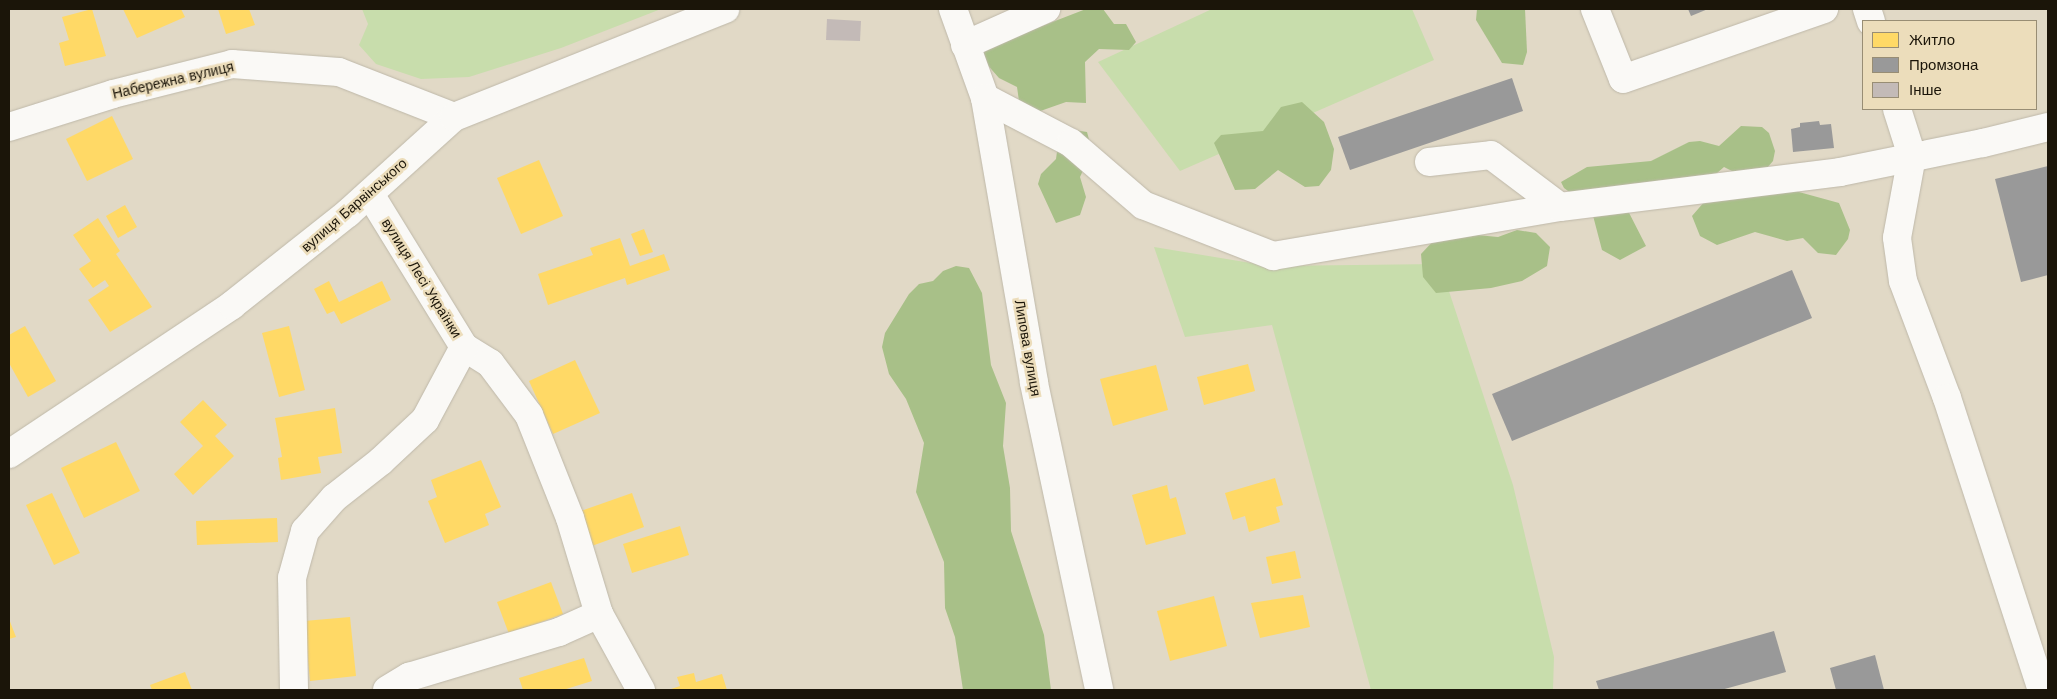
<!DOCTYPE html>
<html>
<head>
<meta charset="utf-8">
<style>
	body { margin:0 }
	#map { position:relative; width:2057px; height:699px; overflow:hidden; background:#e1d9c6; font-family:"Work Sans",sans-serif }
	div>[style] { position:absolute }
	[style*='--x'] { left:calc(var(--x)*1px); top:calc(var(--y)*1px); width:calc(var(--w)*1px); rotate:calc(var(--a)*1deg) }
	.green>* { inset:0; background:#c8ddac }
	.forest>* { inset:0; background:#a8c088 }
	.homes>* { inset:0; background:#ffd966 }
	.industry>* { inset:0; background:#999 }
	.building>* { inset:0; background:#c3bab7 }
	.roads { filter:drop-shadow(0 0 1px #beb8a9) drop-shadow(0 0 1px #beb8a9) }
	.minor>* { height:28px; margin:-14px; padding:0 14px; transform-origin:14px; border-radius:14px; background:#faf9f6 }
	span { translate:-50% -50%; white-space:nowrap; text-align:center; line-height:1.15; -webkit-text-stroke:5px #ecddbb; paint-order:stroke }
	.street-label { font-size:14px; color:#1b1509 }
	.frame { position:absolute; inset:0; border:10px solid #1b1509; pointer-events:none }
	.legend { position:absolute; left:1862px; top:20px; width:175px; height:90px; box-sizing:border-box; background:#ecddbb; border:1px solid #988d74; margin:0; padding:6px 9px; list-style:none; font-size:15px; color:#1b1509 }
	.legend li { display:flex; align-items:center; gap:10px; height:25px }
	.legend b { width:25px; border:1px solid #988d74 }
</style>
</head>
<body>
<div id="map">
	<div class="green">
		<div style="clip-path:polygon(362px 9px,661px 9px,561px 48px,469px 77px,421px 79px,376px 64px,359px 45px,368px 24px)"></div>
		<div style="clip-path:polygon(1212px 9px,1412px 9px,1434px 60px,1180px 171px,1098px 62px)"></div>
		<div style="clip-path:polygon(1154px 247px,1269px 266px,1440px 264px,1513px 485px,1554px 657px,1553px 690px,1371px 690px,1272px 325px,1185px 337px)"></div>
	</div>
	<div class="forest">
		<div style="clip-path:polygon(1086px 9px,1103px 9px,1114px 24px,1126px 24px,1136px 42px,1129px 50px,1099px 49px,1085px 62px,1086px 103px,1066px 102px,1029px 115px,1020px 108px,1017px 87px,999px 78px,984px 61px,983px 41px,1024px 33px)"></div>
		<div style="clip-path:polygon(1477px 9px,1525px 9px,1527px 52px,1523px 65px,1502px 63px,1476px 20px)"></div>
		<div style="clip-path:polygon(1302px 102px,1324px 122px,1334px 149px,1331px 170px,1319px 186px,1305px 187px,1278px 170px,1255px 189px,1235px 190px,1214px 143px,1221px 135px,1263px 131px,1281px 107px)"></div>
		<div style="clip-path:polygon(1741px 126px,1762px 127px,1769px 133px,1775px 151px,1773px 161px,1767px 168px,1736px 173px,1724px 167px,1694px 193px,1666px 181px,1628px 184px,1623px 201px,1646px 246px,1620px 260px,1602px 250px,1591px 208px,1564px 188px,1561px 182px,1587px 167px,1651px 161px,1689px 142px,1700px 141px,1719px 146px)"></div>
		<div style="clip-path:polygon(1067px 129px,1087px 132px,1092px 151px,1080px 177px,1086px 197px,1080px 215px,1056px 223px,1038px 184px,1041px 174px,1056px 159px,1059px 137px)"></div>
		<div style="clip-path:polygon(1770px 184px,1839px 203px,1850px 230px,1848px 239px,1836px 255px,1818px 253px,1803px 238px,1787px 241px,1755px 232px,1717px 245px,1700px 236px,1692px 216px,1705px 201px)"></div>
		<div style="clip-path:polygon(1517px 230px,1536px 233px,1550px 247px,1547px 266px,1522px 281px,1491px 288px,1436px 293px,1423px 277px,1421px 254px,1436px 238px,1456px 233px,1498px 237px)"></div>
		<div style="clip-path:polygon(956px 266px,969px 268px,982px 293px,991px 365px,1006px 403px,1003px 446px,1010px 488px,1011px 531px,1044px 635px,1051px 690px,963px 690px,955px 637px,945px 608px,944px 562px,916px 492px,924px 443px,906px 399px,889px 374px,882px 347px,885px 333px,909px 294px,919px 284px,933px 281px,943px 271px)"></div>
	</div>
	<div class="homes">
		<div style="clip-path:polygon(92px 9px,106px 56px,65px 66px,59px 43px,69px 40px,62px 17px)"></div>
		<div style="clip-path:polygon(123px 9px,181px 9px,185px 17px,137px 38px)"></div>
		<div style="clip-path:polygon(218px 9px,249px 9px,255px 25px,226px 34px)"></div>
		<div style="clip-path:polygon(112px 116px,133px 159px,87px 181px,66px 139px)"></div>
		<div style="clip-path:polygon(539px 160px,563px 216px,521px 234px,497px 178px)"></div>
		<div style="clip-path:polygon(125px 205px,137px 227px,118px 238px,106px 216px)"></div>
		<div style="clip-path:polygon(98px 218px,120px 251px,116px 254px,152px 307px,110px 332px,88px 300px,109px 286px,105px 280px,93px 288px,79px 269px,91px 261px,73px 235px)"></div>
		<div style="clip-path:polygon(644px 229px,653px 252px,640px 256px,631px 234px)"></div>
		<div style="clip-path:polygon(620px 238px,630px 266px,664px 254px,670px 270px,627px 285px,625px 278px,548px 305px,538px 274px,593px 255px,590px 248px)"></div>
		<div style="clip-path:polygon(329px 281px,339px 302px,382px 281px,391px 300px,341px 324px,334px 311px,327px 314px,314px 289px)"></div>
		<div style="clip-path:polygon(25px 326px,56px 381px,28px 397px,9px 363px,9px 335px)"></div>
		<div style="clip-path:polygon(289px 326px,305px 390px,279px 397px,262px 333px)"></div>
		<div style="clip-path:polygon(575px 360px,600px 413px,553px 434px,529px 381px)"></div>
		<div style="clip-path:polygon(1248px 364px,1255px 391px,1204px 405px,1197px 377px)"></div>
		<div style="clip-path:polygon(1156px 365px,1168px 410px,1113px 426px,1100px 379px)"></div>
		<div style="clip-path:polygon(203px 400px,227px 425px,215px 436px,234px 456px,193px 495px,174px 474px,203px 446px,180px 422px)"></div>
		<div style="clip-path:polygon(335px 408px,342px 453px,318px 457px,321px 473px,281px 480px,278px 458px,282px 457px,275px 418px)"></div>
		<div style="clip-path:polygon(116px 442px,140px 491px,84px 518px,61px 468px)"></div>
		<div style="clip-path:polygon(481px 460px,501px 507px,485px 514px,489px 525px,445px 543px,428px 501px,437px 497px,431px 480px)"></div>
		<div style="clip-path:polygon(1275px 478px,1283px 505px,1276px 507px,1280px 522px,1249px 532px,1245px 516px,1233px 520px,1225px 493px)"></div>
		<div style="clip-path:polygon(1167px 485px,1170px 499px,1176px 497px,1186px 534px,1146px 545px,1132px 495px)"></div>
		<div style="clip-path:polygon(52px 493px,80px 553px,54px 565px,26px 505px)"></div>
		<div style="clip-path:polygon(632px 493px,644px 527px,589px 547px,578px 512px)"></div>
		<div style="clip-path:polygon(277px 518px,278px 542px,197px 545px,196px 521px)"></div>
		<div style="clip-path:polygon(680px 526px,689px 555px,632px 573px,623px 544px)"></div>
		<div style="clip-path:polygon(1295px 551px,1301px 578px,1272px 584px,1266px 557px)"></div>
		<div style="clip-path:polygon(551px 582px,563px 614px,509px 634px,497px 602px)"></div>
		<div style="clip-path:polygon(1303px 595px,1310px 627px,1260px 638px,1251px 603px)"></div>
		<div style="clip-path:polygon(1214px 596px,1227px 646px,1170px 661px,1157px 611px)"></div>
		<div style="clip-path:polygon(350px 617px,356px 676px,310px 681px,304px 621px)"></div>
		<div style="clip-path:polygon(9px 619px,16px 637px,9px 639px)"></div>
		<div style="clip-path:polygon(584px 658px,592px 681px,563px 690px,523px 690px,519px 678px)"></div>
		<div style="clip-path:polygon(185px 672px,192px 690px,152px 690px,150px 685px)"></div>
		<div style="clip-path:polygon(694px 673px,696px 682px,722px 674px,727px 690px,668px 690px,680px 686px,677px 677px)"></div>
	</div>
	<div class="industry">
		<div style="clip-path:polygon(1688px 9px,1708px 9px,1691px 16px)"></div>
		<div style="clip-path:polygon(1512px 78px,1523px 111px,1350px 170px,1338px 137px)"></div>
		<div style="clip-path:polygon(1819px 121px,1820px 125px,1831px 124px,1834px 148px,1793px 152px,1791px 129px,1800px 127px,1800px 123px)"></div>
		<div style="clip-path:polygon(2048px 166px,2048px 275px,2021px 282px,1995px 179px)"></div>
		<div style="clip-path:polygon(1792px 270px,1812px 318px,1512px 441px,1492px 394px)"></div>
		<div style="clip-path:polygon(1774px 631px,1786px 672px,1721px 690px,1599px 690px,1596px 681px)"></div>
		<div style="clip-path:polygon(1875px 655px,1884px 690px,1836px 690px,1830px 668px)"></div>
	</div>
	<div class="building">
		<div style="clip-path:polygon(827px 19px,861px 21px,860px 41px,826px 40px)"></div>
	</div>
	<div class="roads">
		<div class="minor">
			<div style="--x:953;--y:9;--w:95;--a:70.2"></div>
			<div style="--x:985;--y:98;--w:289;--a:80.2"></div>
			<div style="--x:1034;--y:383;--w:314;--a:78"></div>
			<div style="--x:1595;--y:9;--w:75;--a:68.2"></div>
			<div style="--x:1623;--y:79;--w:213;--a:-19.2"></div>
			<div style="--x:1867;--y:9;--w:13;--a:72"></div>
			<div style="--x:965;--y:45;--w:89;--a:-24"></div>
			<div style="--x:985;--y:98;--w:97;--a:27.6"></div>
			<div style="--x:1071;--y:143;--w:95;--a:40.7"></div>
			<div style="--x:1143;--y:205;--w:140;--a:21.4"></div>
			<div style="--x:1273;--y:256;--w:291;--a:-9.7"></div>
			<div style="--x:1897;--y:109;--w:49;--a:72.3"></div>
			<div style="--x:1912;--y:156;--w:83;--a:100.4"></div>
			<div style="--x:1897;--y:238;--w:43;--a:82.1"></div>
			<div style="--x:1903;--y:281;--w:125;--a:69.4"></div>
			<div style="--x:1947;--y:398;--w:307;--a:72"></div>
			<div style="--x:9;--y:127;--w:109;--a:-17.6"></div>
			<div style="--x:113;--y:94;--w:123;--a:-14.1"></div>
			<div style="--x:232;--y:64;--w:107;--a:4.3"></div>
			<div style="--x:339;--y:72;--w:123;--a:21.4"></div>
			<div style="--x:1429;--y:162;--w:62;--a:-6.4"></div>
			<div style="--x:1491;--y:155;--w:86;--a:37"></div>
			<div style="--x:1560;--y:207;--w:282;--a:-7.1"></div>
			<div style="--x:1840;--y:172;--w:146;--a:-11.5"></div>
			<div style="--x:1983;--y:143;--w:67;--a:-13.8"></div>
			<div style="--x:464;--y:347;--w:31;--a:32"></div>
			<div style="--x:490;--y:363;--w:65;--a:53.1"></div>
			<div style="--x:529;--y:415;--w:111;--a:68.3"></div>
			<div style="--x:570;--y:518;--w:100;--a:73.2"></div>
			<div style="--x:599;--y:614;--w:87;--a:61.1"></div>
			<div style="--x:9;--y:454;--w:268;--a:-33.7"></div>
			<div style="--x:232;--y:305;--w:148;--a:-38.4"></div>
			<div style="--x:348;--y:213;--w:143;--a:-42.2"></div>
			<div style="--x:454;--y:117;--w:292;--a:-21.7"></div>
			<div style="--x:294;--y:690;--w:112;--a:-91"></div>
			<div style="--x:292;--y:578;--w:49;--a:-74.5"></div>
			<div style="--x:305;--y:531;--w:44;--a:-48.7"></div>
			<div style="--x:334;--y:498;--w:60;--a:-38.2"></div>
			<div style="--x:381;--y:461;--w:60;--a:-43"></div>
			<div style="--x:425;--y:420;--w:83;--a:-61.9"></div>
			<div style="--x:464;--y:347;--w:180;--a:-121.6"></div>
			<div style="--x:387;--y:690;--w:26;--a:-31"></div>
			<div style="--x:409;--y:677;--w:157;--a:-16.7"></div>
			<div style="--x:559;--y:632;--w:44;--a:-24.2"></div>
		</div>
	</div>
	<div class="street-label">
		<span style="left:173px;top:80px;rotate:-13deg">Набережна вулиця</span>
		<span style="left:354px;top:205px;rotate:-41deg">вулиця Барвінського</span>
		<span style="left:422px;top:278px;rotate:58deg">вулиця Лесі Українки</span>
		<span style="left:1028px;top:348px;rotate:80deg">Липова вулиця</span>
	</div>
	<div class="frame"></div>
	<ul class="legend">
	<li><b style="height:14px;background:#ffd966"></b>Житло</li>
	<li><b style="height:14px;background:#999"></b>Промзона</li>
	<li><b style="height:14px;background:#c3bab7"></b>Інше</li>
	</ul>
</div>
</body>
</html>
